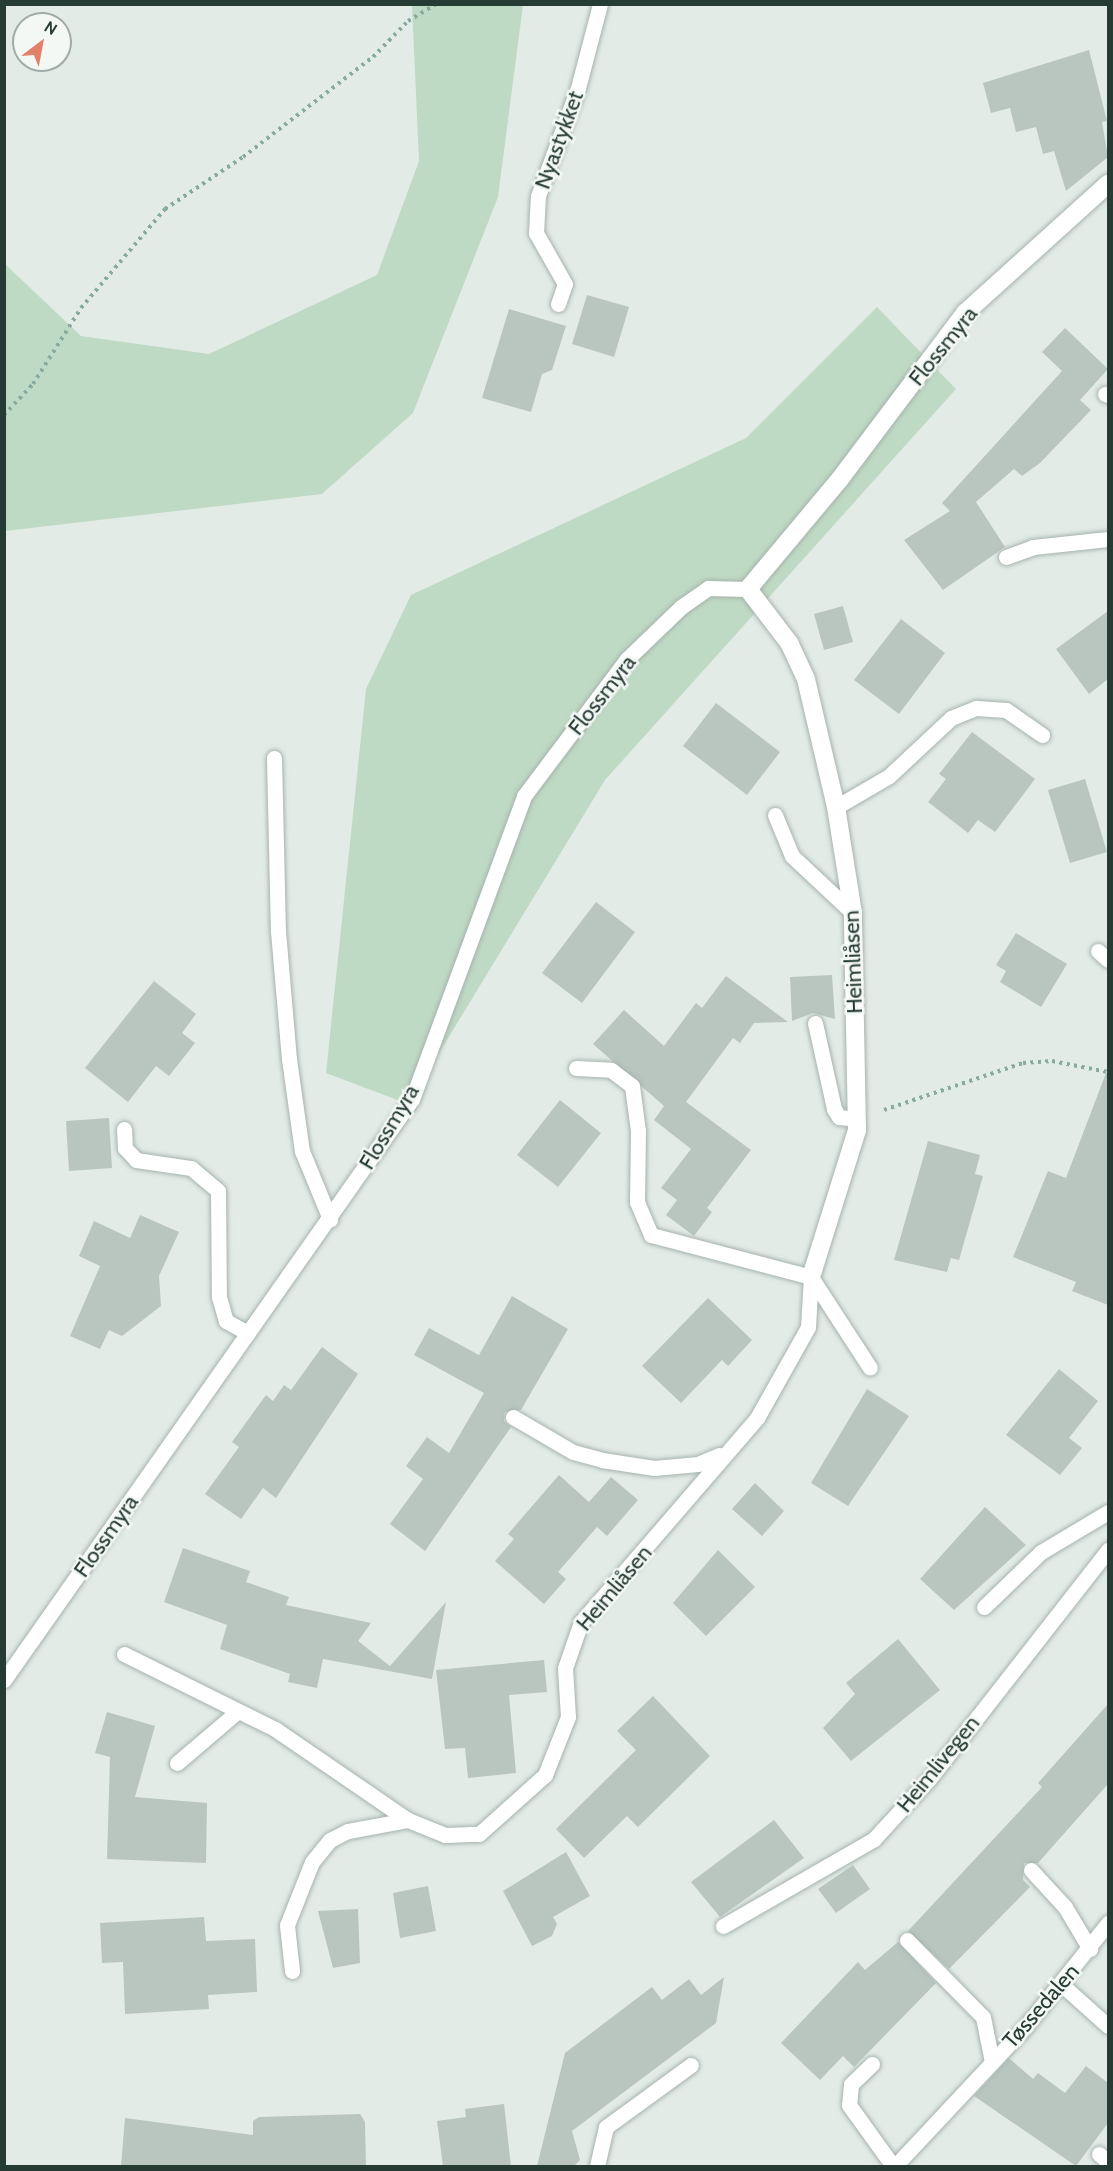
<!DOCTYPE html>
<html>
<head>
<meta charset="utf-8">
<style>
	body { margin:0 }
	#map { position:relative; width:1113px; height:2171px; overflow:hidden; background:#e3ebe7; font-family:Cabin,sans-serif }
	div>[style] { position:absolute }
	[style*='--x'] { left:calc(var(--x)*1px); top:calc(var(--y)*1px); width:calc(var(--w)*1px); rotate:calc(var(--a)*1deg) }
	.green>* { inset:0; background:#bfdac4 }
	.building>* { inset:0; background:#b9c6c0 }
	.path>* { height:4px; margin-top:-2px; transform-origin:0; background:repeating-linear-gradient(90deg,#87ab9e 0 3px,transparent 0 7.5px) }
	.roads { filter:drop-shadow(0 0 2px #a6b3ad) drop-shadow(0 0 2px #a6b3ad) }
	.service>* { height:15px; margin:-7.5px; padding:0 7.5px; transform-origin:7.5px; border-radius:7.5px; background:#fff }
	.minor>* { height:18px; margin:-9px; padding:0 9px; transform-origin:9px; border-radius:9px; background:#fff }
	span { translate:-50% -50%; white-space:nowrap; text-align:center; line-height:1.15; -webkit-text-stroke:5px #f3f8f5; paint-order:stroke }
	.street-label { font-size:22px; color:#253b33 }
	.frame { position:absolute; inset:0; border:6px solid #253b33; pointer-events:none }
	.north { position:absolute; left:12px; top:12px; width:60px; height:60px; box-sizing:border-box; background:#f3f8f5; border:2px solid #a1aca7; border-radius:50%; rotate:32deg; font-size:16px; font-weight:700; line-height:24px; text-align:center; color:#253b33 }
	.north::after { content:''; display:block; margin:auto; width:21px; height:27px; background:#e2806a; clip-path:polygon(50% 0,100% 100%,50% 72%,0 100%) }
</style>
</head>
<body>
<div id="map">
	<div class="green">
		<div style="clip-path:polygon(412px 5px,523px 5px,498px 197px,413px 413px,322px 494px,5px 531px,5px 264px,81px 336px,209px 354px,377px 275px,419px 161px)"></div>
		<div style="clip-path:polygon(877px 307px,956px 389px,605px 780px,408px 1104px,326px 1073px,366px 689px,411px 595px,746px 438px)"></div>
	</div>
	<div class="building">
		<div style="clip-path:polygon(1089px 50px,1107px 121px,1102px 122px,1108px 157px,1066px 191px,1054px 151px,1043px 154px,1036px 127px,1016px 132px,1010px 108px,991px 113px,983px 83px)"></div>
		<div style="clip-path:polygon(587px 295px,629px 307px,614px 357px,572px 344px)"></div>
		<div style="clip-path:polygon(509px 309px,566px 326px,552px 370px,542px 374px,531px 412px,482px 398px)"></div>
		<div style="clip-path:polygon(1065px 328px,1108px 369px,1080px 400px,1091px 410px,1040px 463px,1022px 476px,1014px 469px,976px 502px,1005px 547px,943px 590px,904px 540px,950px 511px,942px 503px,1062px 371px,1042px 352px)"></div>
		<div style="clip-path:polygon(843px 606px,853px 642px,824px 650px,814px 614px)"></div>
		<div style="clip-path:polygon(1108px 611px,1108px 679px,1089px 694px,1056px 649px)"></div>
		<div style="clip-path:polygon(901px 619px,945px 653px,899px 714px,854px 680px)"></div>
		<div style="clip-path:polygon(716px 703px,780px 752px,747px 795px,683px 746px)"></div>
		<div style="clip-path:polygon(972px 732px,1035px 779px,995px 832px,978px 820px,968px 833px,928px 802px,946px 779px,939px 774px)"></div>
		<div style="clip-path:polygon(1085px 779px,1107px 852px,1070px 863px,1048px 790px)"></div>
		<div style="clip-path:polygon(596px 902px,635px 932px,582px 1003px,542px 973px)"></div>
		<div style="clip-path:polygon(1016px 933px,1067px 964px,1041px 1007px,1000px 982px,1006px 971px,996px 965px)"></div>
		<div style="clip-path:polygon(832px 975px,835px 1019px,813px 1013px,792px 1021px,790px 977px)"></div>
		<div style="clip-path:polygon(726px 976px,788px 1022px,754px 1023px,740px 1043px,733px 1038px,686px 1102px,751px 1150px,707px 1208px,712px 1212px,694px 1236px,666px 1215px,677px 1200px,661px 1188px,691px 1149px,654px 1120px,664px 1106px,593px 1044px,624px 1010px,664px 1046px,696px 1003px,702px 1008px)"></div>
		<div style="clip-path:polygon(154px 981px,196px 1014px,182px 1033px,195px 1043px,169px 1076px,156px 1066px,128px 1102px,85px 1068px)"></div>
		<div style="clip-path:polygon(1106px 1073px,1108px 1073px,1108px 1305px,1072px 1291px,1076px 1282px,1013px 1257px,1048px 1171px,1066px 1178px)"></div>
		<div style="clip-path:polygon(560px 1100px,601px 1133px,558px 1187px,517px 1155px)"></div>
		<div style="clip-path:polygon(109px 1118px,112px 1168px,69px 1171px,66px 1121px)"></div>
		<div style="clip-path:polygon(928px 1141px,980px 1155px,975px 1174px,983px 1176px,959px 1260px,951px 1258px,947px 1272px,894px 1260px)"></div>
		<div style="clip-path:polygon(140px 1215px,179px 1232px,159px 1276px,161px 1306px,122px 1336px,109px 1330px,100px 1349px,70px 1336px,100px 1266px,79px 1256px,94px 1221px,130px 1238px)"></div>
		<div style="clip-path:polygon(512px 1296px,568px 1329px,521px 1410px,505px 1412px,504px 1421px,511px 1427px,425px 1551px,390px 1524px,423px 1479px,406px 1466px,427px 1437px,449px 1453px,484px 1393px,414px 1355px,429px 1328px,479px 1355px)"></div>
		<div style="clip-path:polygon(708px 1298px,752px 1340px,728px 1366px,722px 1360px,681px 1403px,642px 1366px)"></div>
		<div style="clip-path:polygon(322px 1347px,358px 1374px,276px 1498px,263px 1488px,241px 1519px,205px 1494px,239px 1447px,232px 1442px,266px 1395px,273px 1401px,284px 1385px,291px 1390px)"></div>
		<div style="clip-path:polygon(1059px 1369px,1098px 1401px,1069px 1438px,1082px 1448px,1060px 1475px,1006px 1435px)"></div>
		<div style="clip-path:polygon(867px 1389px,909px 1416px,848px 1506px,811px 1483px)"></div>
		<div style="clip-path:polygon(559px 1475px,589px 1502px,611px 1477px,638px 1500px,607px 1536px,597px 1527px,558px 1572px,566px 1579px,544px 1604px,495px 1561px,514px 1539px,508px 1534px)"></div>
		<div style="clip-path:polygon(755px 1483px,784px 1511px,762px 1536px,732px 1509px)"></div>
		<div style="clip-path:polygon(985px 1507px,1026px 1545px,954px 1610px,920px 1579px)"></div>
		<div style="clip-path:polygon(183px 1548px,250px 1571px,246px 1582px,289px 1597px,286px 1605px,371px 1623px,358px 1641px,390px 1666px,446px 1602px,432px 1679px,323px 1659px,317px 1688px,288px 1682px,290px 1674px,220px 1649px,227px 1625px,164px 1602px)"></div>
		<div style="clip-path:polygon(718px 1550px,755px 1587px,706px 1636px,673px 1603px)"></div>
		<div style="clip-path:polygon(898px 1639px,940px 1690px,851px 1761px,823px 1728px,855px 1694px,846px 1683px)"></div>
		<div style="clip-path:polygon(544px 1660px,547px 1692px,509px 1695px,516px 1773px,468px 1778px,465px 1748px,445px 1749px,436px 1670px)"></div>
		<div style="clip-path:polygon(653px 1696px,710px 1756px,638px 1827px,627px 1816px,584px 1858px,556px 1829px,636px 1750px,617px 1731px)"></div>
		<div style="clip-path:polygon(1108px 1704px,1108px 1784px,1038px 1863px,1024px 1863px,1023px 1880px,1030px 1887px,949px 1969px,908px 1931px,1042px 1787px,1038px 1783px)"></div>
		<div style="clip-path:polygon(107px 1712px,155px 1726px,135px 1797px,207px 1803px,206px 1863px,107px 1859px,110px 1757px,95px 1753px)"></div>
		<div style="clip-path:polygon(774px 1820px,804px 1858px,720px 1917px,691px 1882px)"></div>
		<div style="clip-path:polygon(566px 1852px,590px 1896px,553px 1917px,557px 1924px,552px 1936px,532px 1946px,503px 1891px)"></div>
		<div style="clip-path:polygon(853px 1865px,870px 1889px,836px 1913px,818px 1889px)"></div>
		<div style="clip-path:polygon(428px 1886px,436px 1931px,400px 1938px,393px 1893px)"></div>
		<div style="clip-path:polygon(358px 1909px,360px 1963px,333px 1968px,318px 1911px)"></div>
		<div style="clip-path:polygon(204px 1917px,206px 1941px,255px 1939px,257px 1992px,208px 1995px,209px 2009px,125px 2014px,123px 1962px,102px 1963px,100px 1923px)"></div>
		<div style="clip-path:polygon(898px 1942px,936px 1983px,854px 2067px,843px 2056px,820px 2080px,781px 2043px,858px 1962px,865px 1970px)"></div>
		<div style="clip-path:polygon(724px 1977px,716px 2023px,572px 2131px,580px 2160px,574px 2166px,537px 2166px,565px 2053px,652px 1987px,662px 2000px,689px 1979px,701px 1995px)"></div>
		<div style="clip-path:polygon(1009px 2058px,1033px 2079px,1038px 2073px,1065px 2093px,1086px 2066px,1108px 2083px,1108px 2123px,1076px 2166px,974px 2096px)"></div>
		<div style="clip-path:polygon(504px 2104px,511px 2166px,443px 2166px,437px 2121px,466px 2117px,465px 2109px)"></div>
		<div style="clip-path:polygon(360px 2114px,365px 2122px,366px 2166px,121px 2166px,125px 2118px,253px 2135px,253px 2121px,259px 2117px)"></div>
	</div>
	<div class="path">
		<div style="--x:4;--y:415;--w:42;--a:-46.9"></div>
		<div style="--x:33;--y:384;--w:90;--a:-57.7"></div>
		<div style="--x:81;--y:308;--w:130;--a:-49.7"></div>
		<div style="--x:165;--y:209;--w:94;--a:-33.7"></div>
		<div style="--x:243;--y:157;--w:164;--a:-37.6"></div>
		<div style="--x:373;--y:57;--w:50;--a:-45.8"></div>
		<div style="--x:408;--y:21;--w:33;--a:-31"></div>
		<div style="--x:884;--y:1110;--w:147;--a:-18.7"></div>
		<div style="--x:1023;--y:1063;--w:29;--a:-4"></div>
		<div style="--x:1052;--y:1061;--w:57;--a:11.1"></div>
	</div>
	<div class="roads">
		<div class="service">
			<div style="--x:558;--y:304;--w:21;--a:-71"></div>
			<div style="--x:565;--y:284;--w:59;--a:-119.6"></div>
			<div style="--x:536;--y:233;--w:37;--a:-87"></div>
			<div style="--x:538;--y:196;--w:115;--a:-69.7"></div>
			<div style="--x:578;--y:88;--w:87;--a:-75.3"></div>
			<div style="--x:1105;--y:394;--w:3;--a:18"></div>
			<div style="--x:1006;--y:557;--w:29;--a:-20"></div>
			<div style="--x:1033;--y:547;--w:75;--a:-6.1"></div>
			<div style="--x:274;--y:758;--w:173;--a:88.7"></div>
			<div style="--x:278;--y:931;--w:128;--a:85.1"></div>
			<div style="--x:289;--y:1059;--w:93;--a:82"></div>
			<div style="--x:302;--y:1151;--w:74;--a:67.6"></div>
			<div style="--x:836;--y:807;--w:61;--a:-30.3"></div>
			<div style="--x:889;--y:776;--w:85;--a:-43.1"></div>
			<div style="--x:951;--y:718;--w:27;--a:-22"></div>
			<div style="--x:976;--y:708;--w:30;--a:4"></div>
			<div style="--x:1006;--y:710;--w:44;--a:34.8"></div>
			<div style="--x:775;--y:815;--w:44;--a:67.5"></div>
			<div style="--x:792;--y:856;--w:83;--a:43.1"></div>
			<div style="--x:1098;--y:951;--w:13;--a:42"></div>
			<div style="--x:815;--y:1023;--w:88;--a:77.5"></div>
			<div style="--x:834;--y:1109;--w:9;--a:58"></div>
			<div style="--x:839;--y:1117;--w:18;--a:6"></div>
			<div style="--x:576;--y:1068;--w:35;--a:3"></div>
			<div style="--x:611;--y:1070;--w:26;--a:37"></div>
			<div style="--x:632;--y:1086;--w:45;--a:82.4"></div>
			<div style="--x:638;--y:1131;--w:71;--a:90.8"></div>
			<div style="--x:637;--y:1202;--w:36;--a:67"></div>
			<div style="--x:651;--y:1235;--w:165;--a:14.7"></div>
			<div style="--x:811;--y:1277;--w:108;--a:57"></div>
			<div style="--x:124;--y:1129;--w:19;--a:87"></div>
			<div style="--x:125;--y:1148;--w:16;--a:47"></div>
			<div style="--x:136;--y:1160;--w:56;--a:8.3"></div>
			<div style="--x:191;--y:1168;--w:35;--a:40"></div>
			<div style="--x:218;--y:1191;--w:106;--a:89.5"></div>
			<div style="--x:219;--y:1297;--w:25;--a:74"></div>
			<div style="--x:226;--y:1321;--w:25;--a:29"></div>
			<div style="--x:513;--y:1417;--w:69;--a:30.3"></div>
			<div style="--x:573;--y:1452;--w:30;--a:15"></div>
			<div style="--x:602;--y:1460;--w:53;--a:8.7"></div>
			<div style="--x:654;--y:1468;--w:44;--a:-5.2"></div>
			<div style="--x:698;--y:1464;--w:23;--a:-23"></div>
			<div style="--x:984;--y:1607;--w:79;--a:-44"></div>
			<div style="--x:1041;--y:1552;--w:78;--a:-30.8"></div>
			<div style="--x:124;--y:1654;--w:169;--a:26.4"></div>
			<div style="--x:275;--y:1729;--w:161;--a:34.4"></div>
			<div style="--x:408;--y:1820;--w:40;--a:22"></div>
			<div style="--x:445;--y:1835;--w:34;--a:-2"></div>
			<div style="--x:479;--y:1834;--w:89;--a:-41.8"></div>
			<div style="--x:545;--y:1775;--w:62;--a:-68.4"></div>
			<div style="--x:568;--y:1717;--w:49;--a:-93.5"></div>
			<div style="--x:565;--y:1668;--w:49;--a:-70.8"></div>
			<div style="--x:581;--y:1622;--w:269;--a:-49.2"></div>
			<div style="--x:757;--y:1418;--w:104;--a:-60.7"></div>
			<div style="--x:808;--y:1327;--w:50;--a:-86.6"></div>
			<div style="--x:4;--y:1680;--w:710;--a:-54.92"></div>
			<div style="--x:412;--y:1099;--w:323;--a:-69.7"></div>
			<div style="--x:524;--y:796;--w:171;--a:-53.1"></div>
			<div style="--x:627;--y:659;--w:75;--a:-43.9"></div>
			<div style="--x:681;--y:607;--w:33;--a:-35"></div>
			<div style="--x:708;--y:588;--w:40;--a:1.4"></div>
			<div style="--x:177;--y:1763;--w:80;--a:-40.4"></div>
			<div style="--x:1031;--y:1870;--w:50;--a:47.4"></div>
			<div style="--x:1065;--y:1907;--w:49;--a:59.2"></div>
			<div style="--x:723;--y:1926;--w:174;--a:-29.9"></div>
			<div style="--x:874;--y:1839;--w:81;--a:-47.5"></div>
			<div style="--x:929;--y:1779;--w:291;--a:-52"></div>
			<div style="--x:907;--y:1940;--w:108;--a:45.4"></div>
			<div style="--x:983;--y:2017;--w:46;--a:78.7"></div>
			<div style="--x:292;--y:1971;--w:46;--a:-96.2"></div>
			<div style="--x:287;--y:1925;--w:68;--a:-68.4"></div>
			<div style="--x:312;--y:1862;--w:28;--a:-51"></div>
			<div style="--x:330;--y:1840;--w:20;--a:-27"></div>
			<div style="--x:348;--y:1831;--w:61;--a:-10.4"></div>
			<div style="--x:1061;--y:1984;--w:63;--a:41.8"></div>
			<div style="--x:872;--y:2064;--w:29;--a:136"></div>
			<div style="--x:851;--y:2084;--w:21;--a:95"></div>
			<div style="--x:849;--y:2105;--w:75;--a:54.2"></div>
			<div style="--x:1099;--y:2154;--w:12;--a:42"></div>
			<div style="--x:597;--y:2166;--w:40;--a:-77"></div>
			<div style="--x:606;--y:2127;--w:105;--a:-36.1"></div>
			<div style="--x:895;--y:2166;--w:192;--a:-46.9"></div>
			<div style="--x:1026;--y:2026;--w:132;--a:-51.5"></div>
		</div>
		<div class="minor">
			<div style="--x:811;--y:1277;--w:154;--a:-72.6"></div>
			<div style="--x:857;--y:1130;--w:217;--a:-91.1"></div>
			<div style="--x:853;--y:913;--w:107;--a:-99.1"></div>
			<div style="--x:836;--y:807;--w:131;--a:-103.2"></div>
			<div style="--x:806;--y:679;--w:38;--a:-115"></div>
			<div style="--x:790;--y:644;--w:69;--a:-127.4"></div>
			<div style="--x:748;--y:589;--w:143;--a:-50.1"></div>
			<div style="--x:840;--y:479;--w:208;--a:-53"></div>
			<div style="--x:965;--y:313;--w:193;--a:-42.1"></div>
		</div>
	</div>
	<div class="street-label">
		<span style="left:559px;top:140px;rotate:-70deg">Nyastykket</span>
		<span style="left:943px;top:346px;rotate:-51deg">Flossmyra</span>
		<span style="left:602px;top:695px;rotate:-52deg">Flossmyra</span>
		<span style="left:853px;top:962px;rotate:-92deg">Heimliåsen</span>
		<span style="left:389px;top:1127px;rotate:-59deg">Flossmyra</span>
		<span style="left:106px;top:1536px;rotate:-55deg">Flossmyra</span>
		<span style="left:614px;top:1588px;rotate:-50deg">Heimliåsen</span>
		<span style="left:938px;top:1764px;rotate:-51deg">Heimlivegen</span>
		<span style="left:1041px;top:2006px;rotate:-49deg">Tøssedalen</span>
	</div>
	<div class="frame"></div>
	<div class="north">N</div>
</div>
</body>
</html>
